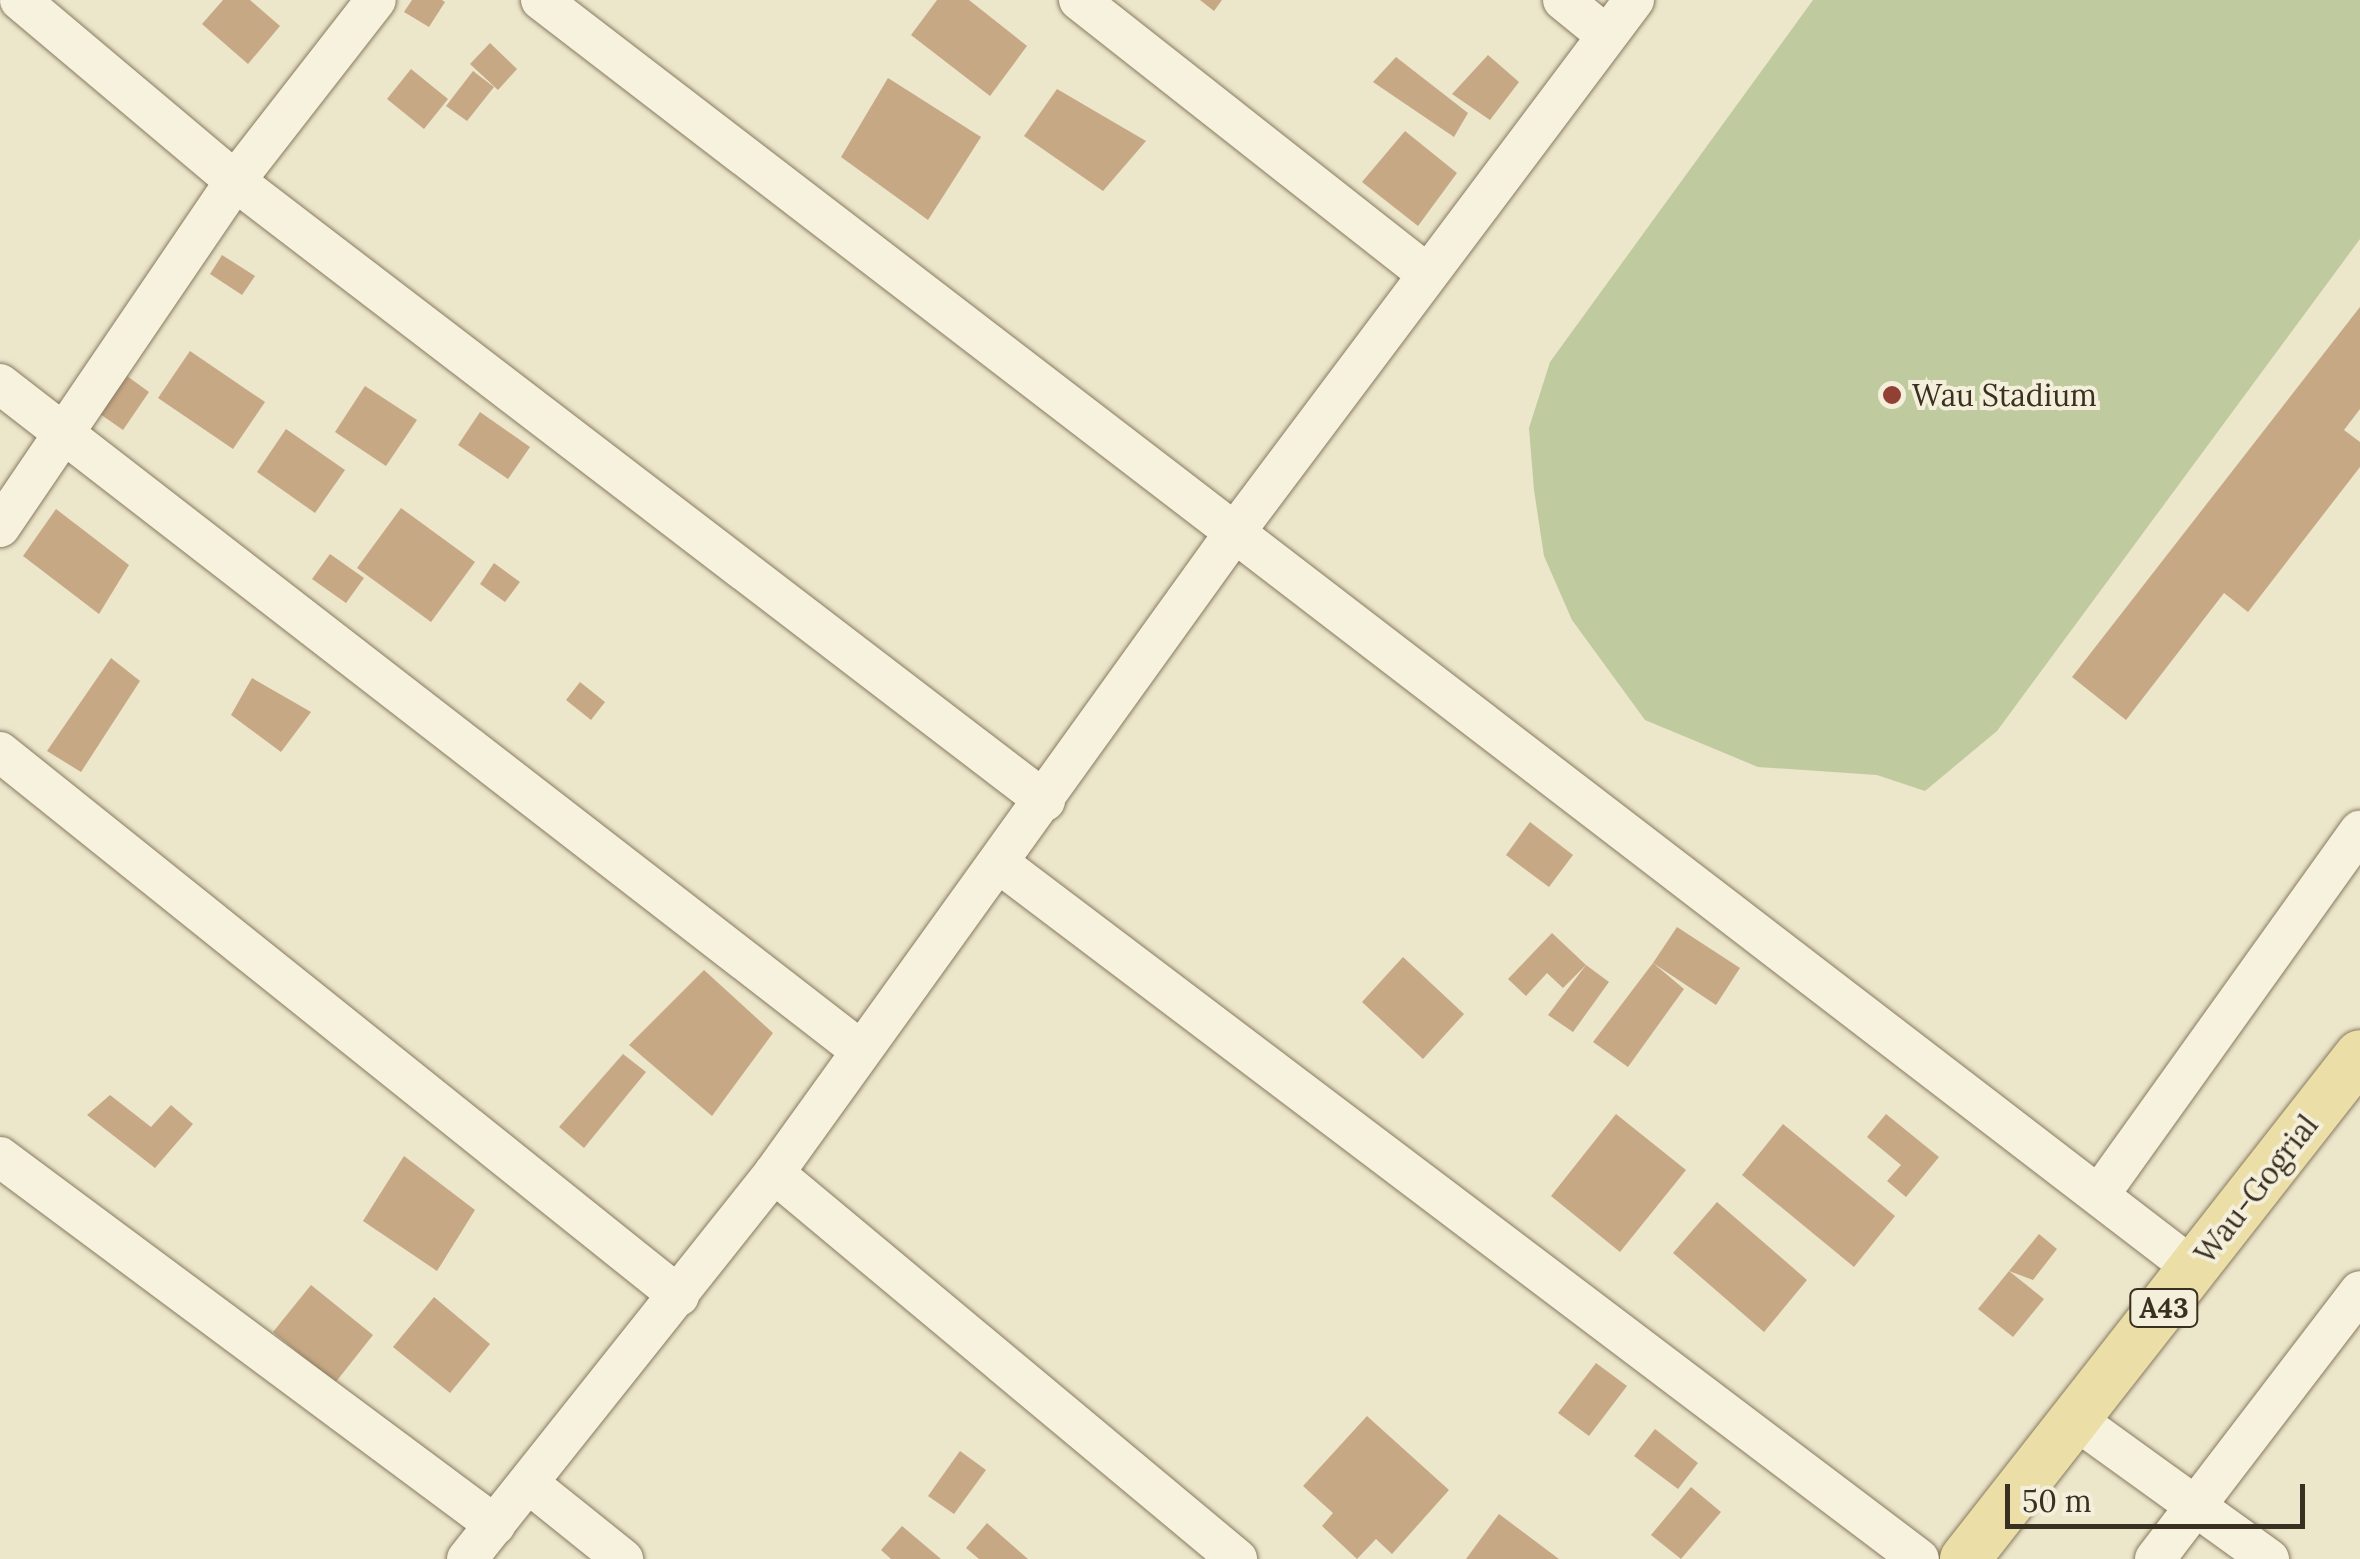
<!DOCTYPE html>
<html>
<head>
<meta charset="utf-8">
<style>
	body { margin:0 }
	#map { position:relative; width:2360px; height:1559px; overflow:hidden; background:#ece6cb; font-family:Lora,serif }
	div>[style] { position:absolute }
	[style*='--x'] { left:calc(var(--x)*1px); top:calc(var(--y)*1px); width:calc(var(--w)*1px); rotate:calc(var(--a)*1deg) }
	.green>* { inset:0; background:#c0ca9f }
	.building>* { inset:0; background:#c7a884 }
	.roads { filter:drop-shadow(0 0 2px #887a60) drop-shadow(0 0 2px #887a60) }
	.minor>* { height:40px; margin:-20px; padding:0 20px; transform-origin:20px; border-radius:20px; background:#f7f2de }
	.major>* { height:50px; margin:-25px; padding:0 25px; transform-origin:25px; border-radius:25px; background:#ebdea7 }
	.dots>* { width:28px; height:28px; translate:-50% -50%; box-sizing:border-box; border:5px solid #f4efda; border-radius:50% }
	span { translate:-50% -50%; white-space:nowrap; text-align:center; line-height:1.15; -webkit-text-stroke:8px #f4efda; paint-order:stroke }
	.shield-label span { padding:2px 8px; background:#f4efda; border:2px solid; border-radius:8px; -webkit-text-stroke-width:0 }
	.shield-label { font-size:28px; color:#3a3022; font-weight:700 }
	.poi-label { font-size:30px; color:#3a3022 }
	.left { translate:0 -50%; text-align:left }
	.street-label { font-size:30px; color:#3a3022 }
	.scale { position:absolute; left:2005px; top:1484px; width:300px; height:45px; box-sizing:border-box; border:5px solid #3a3022; border-top:0; padding-left:12px; font-size:30px; line-height:35px; white-space:nowrap; color:#3a3022; -webkit-text-stroke:8px #f4efda; paint-order:stroke }
</style>
</head>
<body>
<div id="map">
	<div class="green">
		<div style="clip-path:polygon(1813px 0,2360px 0,2360px 239px,1997px 731px,1925px 791px,1877px 775px,1758px 767px,1645px 720px,1572px 620px,1544px 556px,1534px 490px,1529px 428px,1550px 362px)"></div>
	</div>
	<div class="building">
		<div style="clip-path:polygon(223px 0,250px 0,280px 26px,248px 64px,202px 24px)"></div>
		<div style="clip-path:polygon(412px 0,442px 0,445px 2px,429px 27px,404px 12px)"></div>
		<div style="clip-path:polygon(937px 0,969px 0,1027px 46px,990px 96px,911px 35px)"></div>
		<div style="clip-path:polygon(1200px 0,1222px 0,1214px 11px)"></div>
		<div style="clip-path:polygon(490px 43px,517px 69px,498px 90px,470px 64px)"></div>
		<div style="clip-path:polygon(1488px 55px,1519px 82px,1490px 120px,1452px 94px)"></div>
		<div style="clip-path:polygon(1396px 57px,1468px 113px,1454px 137px,1373px 82px)"></div>
		<div style="clip-path:polygon(411px 69px,448px 99px,424px 129px,387px 99px)"></div>
		<div style="clip-path:polygon(473px 71px,494px 87px,467px 121px,446px 106px)"></div>
		<div style="clip-path:polygon(888px 78px,981px 137px,928px 220px,841px 157px)"></div>
		<div style="clip-path:polygon(1057px 89px,1146px 141px,1103px 191px,1024px 136px)"></div>
		<div style="clip-path:polygon(1405px 131px,1457px 173px,1418px 226px,1362px 182px)"></div>
		<div style="clip-path:polygon(222px 255px,255px 276px,242px 295px,210px 274px)"></div>
		<div style="clip-path:polygon(2360px 307px,2360px 409px,2344px 430px,2360px 442px,2360px 467px,2248px 612px,2224px 593px,2126px 720px,2072px 677px)"></div>
		<div style="clip-path:polygon(190px 351px,265px 402px,233px 449px,158px 398px)"></div>
		<div style="clip-path:polygon(127px 376px,149px 392px,123px 430px,100px 414px)"></div>
		<div style="clip-path:polygon(365px 386px,417px 420px,386px 466px,335px 432px)"></div>
		<div style="clip-path:polygon(480px 412px,530px 447px,508px 479px,458px 445px)"></div>
		<div style="clip-path:polygon(286px 429px,345px 470px,315px 513px,257px 472px)"></div>
		<div style="clip-path:polygon(401px 508px,475px 562px,431px 622px,357px 568px)"></div>
		<div style="clip-path:polygon(56px 509px,129px 565px,99px 614px,23px 556px)"></div>
		<div style="clip-path:polygon(330px 554px,364px 578px,346px 603px,312px 579px)"></div>
		<div style="clip-path:polygon(494px 563px,520px 582px,505px 602px,480px 584px)"></div>
		<div style="clip-path:polygon(111px 658px,140px 681px,81px 772px,47px 751px)"></div>
		<div style="clip-path:polygon(252px 678px,311px 712px,281px 752px,231px 715px)"></div>
		<div style="clip-path:polygon(580px 682px,605px 702px,591px 720px,566px 700px)"></div>
		<div style="clip-path:polygon(1530px 822px,1573px 855px,1549px 887px,1506px 855px)"></div>
		<div style="clip-path:polygon(1677px 927px,1740px 968px,1716px 1005px,1653px 963px)"></div>
		<div style="clip-path:polygon(1552px 933px,1586px 965px,1563px 988px,1547px 973px,1526px 996px,1508px 979px)"></div>
		<div style="clip-path:polygon(1403px 957px,1464px 1014px,1423px 1059px,1362px 1002px)"></div>
		<div style="clip-path:polygon(1653px 963px,1684px 989px,1628px 1067px,1593px 1042px)"></div>
		<div style="clip-path:polygon(1586px 965px,1609px 982px,1573px 1032px,1548px 1015px)"></div>
		<div style="clip-path:polygon(704px 970px,773px 1033px,712px 1116px,629px 1045px)"></div>
		<div style="clip-path:polygon(623px 1054px,646px 1072px,584px 1148px,559px 1127px)"></div>
		<div style="clip-path:polygon(110px 1095px,151px 1127px,171px 1105px,193px 1124px,155px 1168px,87px 1115px)"></div>
		<div style="clip-path:polygon(1616px 1114px,1686px 1170px,1620px 1252px,1551px 1196px)"></div>
		<div style="clip-path:polygon(1886px 1114px,1939px 1157px,1906px 1197px,1887px 1181px,1901px 1165px,1867px 1137px)"></div>
		<div style="clip-path:polygon(1783px 1124px,1895px 1216px,1854px 1267px,1742px 1175px)"></div>
		<div style="clip-path:polygon(404px 1156px,475px 1210px,437px 1271px,363px 1221px)"></div>
		<div style="clip-path:polygon(1717px 1202px,1807px 1280px,1764px 1332px,1673px 1253px)"></div>
		<div style="clip-path:polygon(2039px 1234px,2057px 1249px,2033px 1280px,2009px 1271px)"></div>
		<div style="clip-path:polygon(2009px 1271px,2044px 1299px,2013px 1337px,1978px 1309px)"></div>
		<div style="clip-path:polygon(311px 1285px,373px 1335px,335px 1383px,273px 1332px)"></div>
		<div style="clip-path:polygon(434px 1297px,490px 1344px,450px 1393px,393px 1347px)"></div>
		<div style="clip-path:polygon(1596px 1363px,1627px 1386px,1589px 1436px,1558px 1413px)"></div>
		<div style="clip-path:polygon(1367px 1416px,1449px 1490px,1392px 1554px,1376px 1539px,1357px 1559px,1322px 1526px,1333px 1513px,1303px 1486px)"></div>
		<div style="clip-path:polygon(1655px 1429px,1698px 1463px,1678px 1489px,1634px 1456px)"></div>
		<div style="clip-path:polygon(960px 1451px,986px 1470px,954px 1514px,928px 1496px)"></div>
		<div style="clip-path:polygon(1691px 1487px,1721px 1512px,1681px 1559px,1651px 1535px)"></div>
		<div style="clip-path:polygon(1499px 1514px,1559px 1559px,1466px 1559px)"></div>
		<div style="clip-path:polygon(987px 1523px,1028px 1559px,979px 1559px,966px 1548px)"></div>
		<div style="clip-path:polygon(902px 1526px,941px 1559px,891px 1559px,881px 1550px)"></div>
	</div>
	<div class="roads">
		<div class="minor">
			<div style="--x:20;--y:0;--w:281;--a:40.1"></div>
			<div style="--x:235;--y:181;--w:1020;--a:37.43"></div>
			<div style="--x:541;--y:0;--w:2084;--a:37.51"></div>
			<div style="--x:1079;--y:0;--w:442;--a:38.2"></div>
			<div style="--x:1563;--y:0;--w:55;--a:39.1"></div>
			<div style="--x:0;--y:384;--w:1088;--a:37.75"></div>
			<div style="--x:0;--y:527;--w:418;--a:-55.8"></div>
			<div style="--x:235;--y:181;--w:229;--a:-52.1"></div>
			<div style="--x:0;--y:752;--w:870;--a:38.7"></div>
			<div style="--x:1000;--y:864;--w:1152;--a:37.1"></div>
			<div style="--x:0;--y:1157;--w:617;--a:36.63"></div>
			<div style="--x:774;--y:1173;--w:603;--a:39.82"></div>
			<div style="--x:2099;--y:1195;--w:448;--a:-54.4"></div>
			<div style="--x:2076;--y:1420;--w:238;--a:35.8"></div>
			<div style="--x:528;--y:1483;--w:122;--a:38.7"></div>
			<div style="--x:467;--y:1559;--w:493;--a:-51.5"></div>
			<div style="--x:774;--y:1173;--w:790;--a:-54.28"></div>
			<div style="--x:1235;--y:532;--w:665;--a:-53.13"></div>
			<div style="--x:2155;--y:1559;--w:337;--a:-52.6"></div>
		</div>
		<div class="major">
			<div style="--x:1965;--y:1559;--w:640;--a:-51.91"></div>
		</div>
	</div>
	<div class="dots">
		<div style="left:1892px;top:395px;background:#923f34"></div>
	</div>
	<div class="shield-label">
		<span style="left:2164px;top:1308px">A43</span>
	</div>
	<div class="poi-label">
		<span class="left" style="left:1912px;top:395px">Wau Stadium</span>
	</div>
	<div class="street-label">
		<span style="left:2256px;top:1189px;rotate:-52deg">Wau-Gogrial</span>
	</div>
	<div class="scale">50 m</div>
</div>
</body>
</html>
